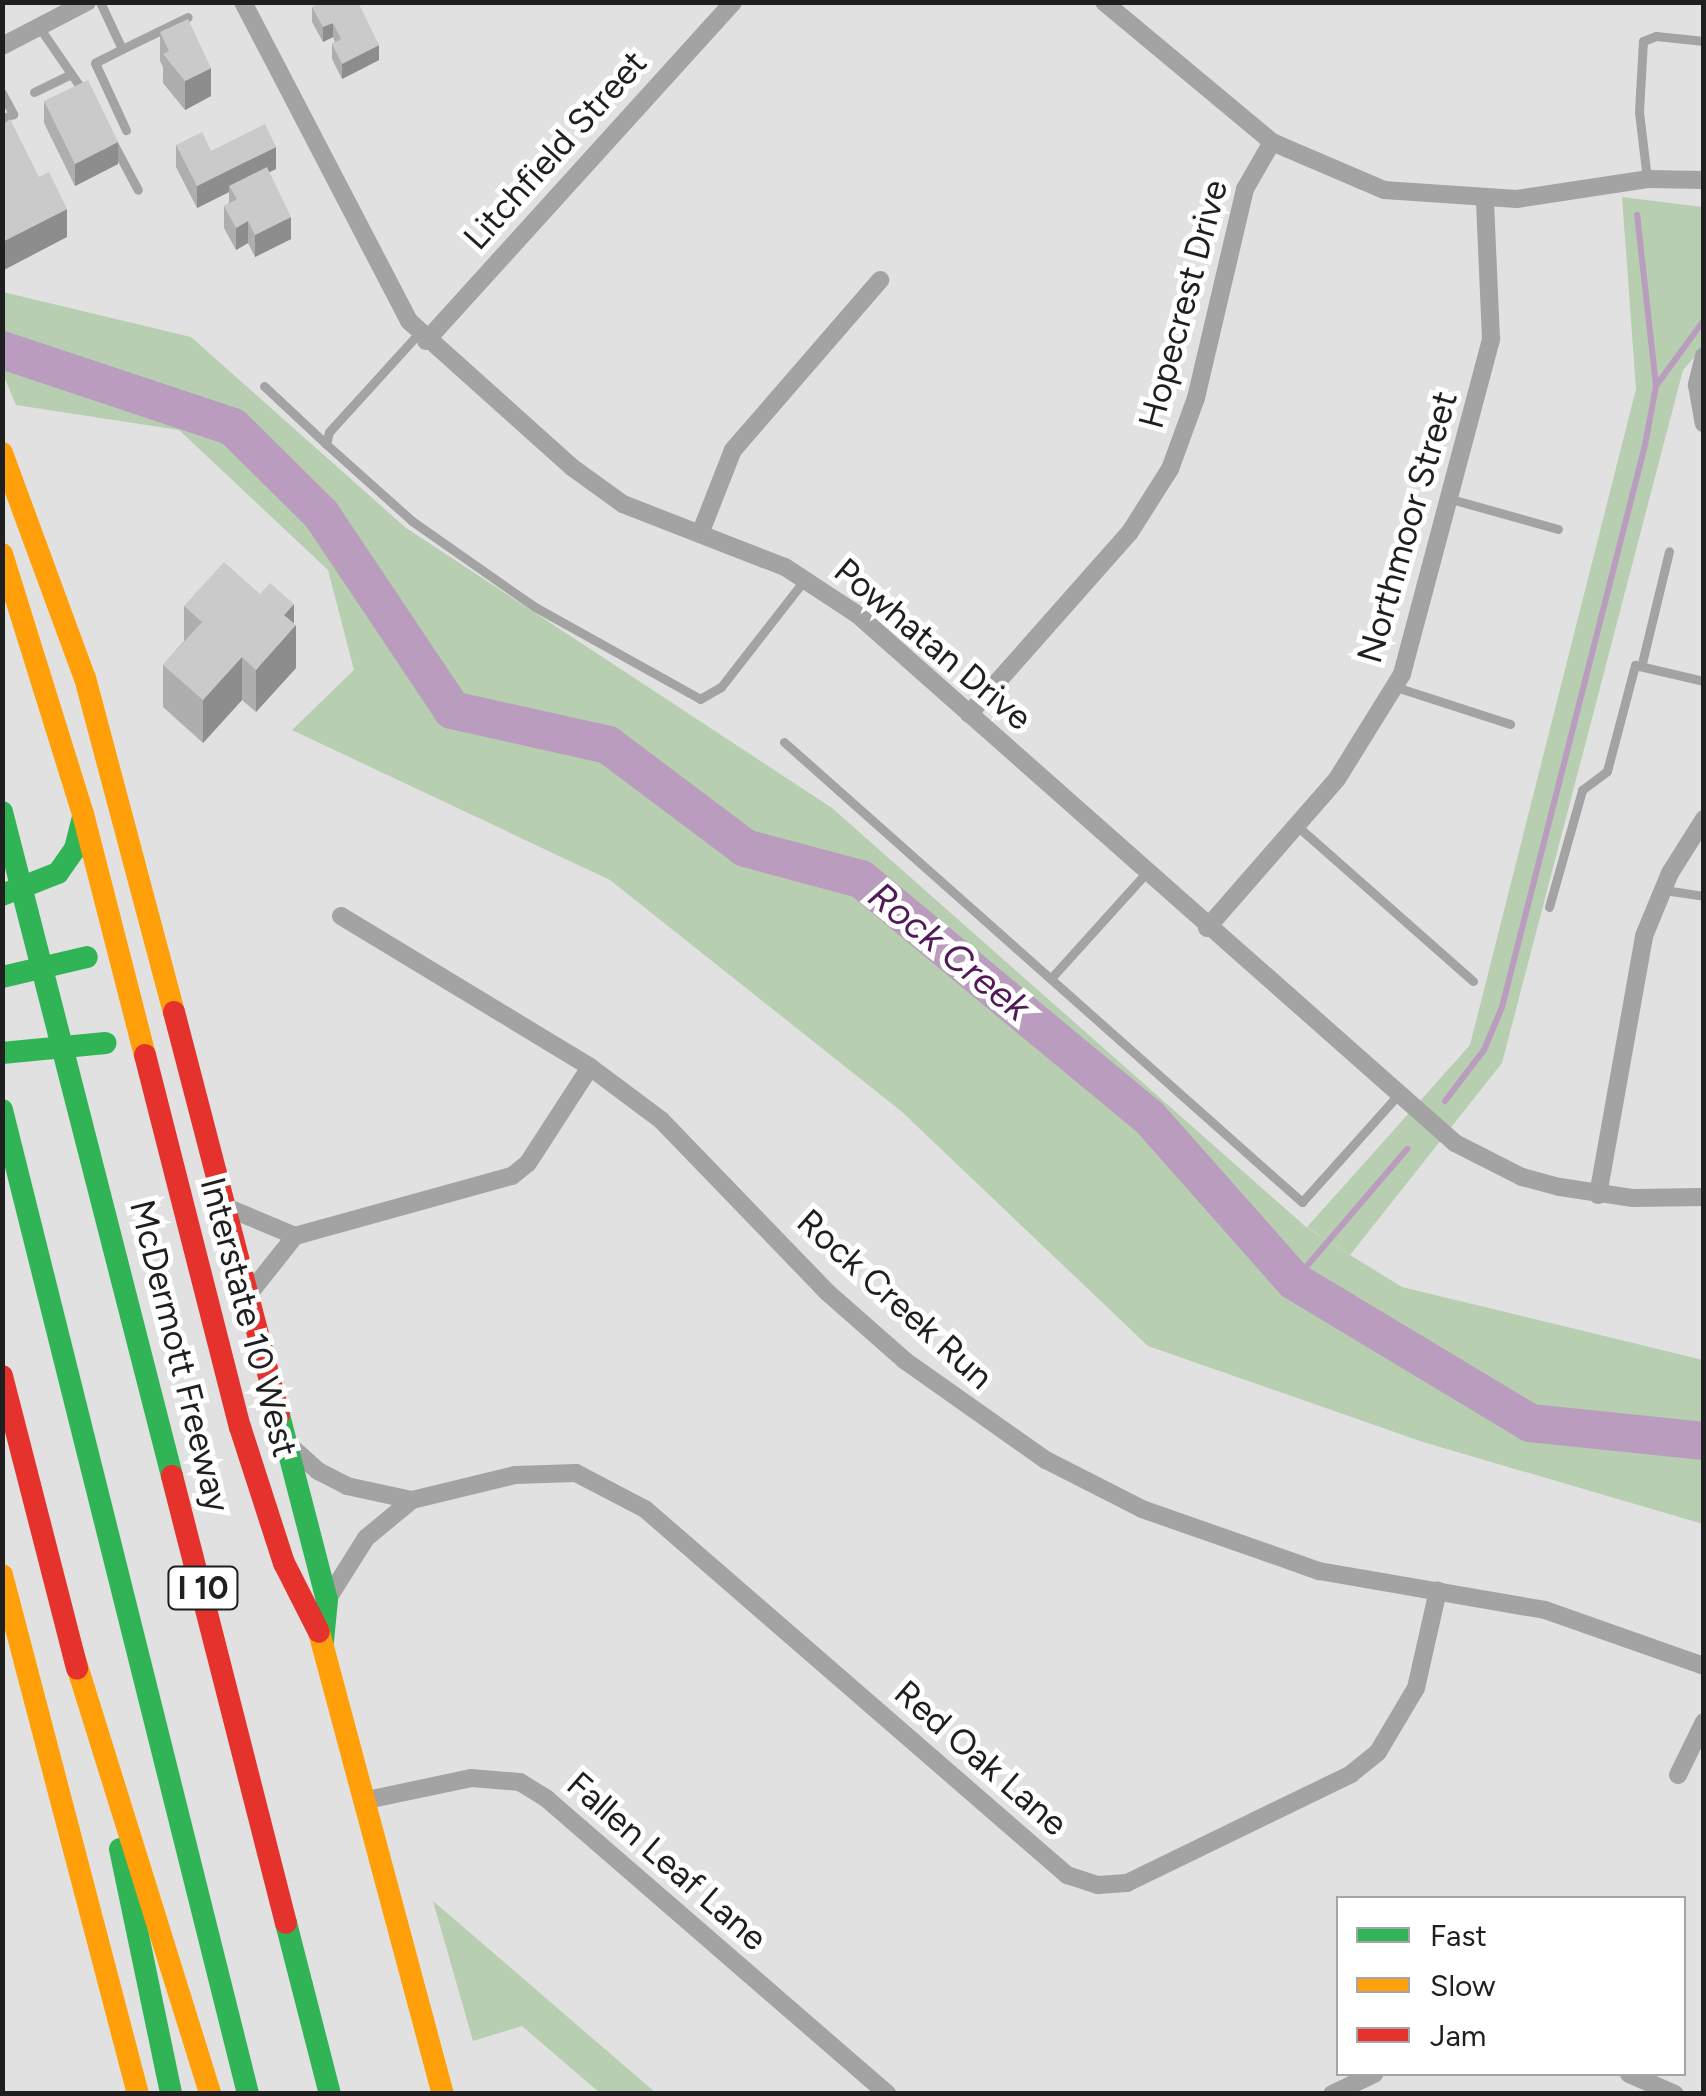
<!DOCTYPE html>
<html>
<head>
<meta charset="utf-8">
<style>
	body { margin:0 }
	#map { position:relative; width:1706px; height:2096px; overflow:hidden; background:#e0e1e0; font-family:Figtree,sans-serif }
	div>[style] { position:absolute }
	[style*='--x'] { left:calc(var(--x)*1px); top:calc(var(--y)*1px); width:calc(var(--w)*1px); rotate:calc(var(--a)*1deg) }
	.green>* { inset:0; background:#b7ceb1 }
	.forest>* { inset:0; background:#b7ceb0 }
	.stream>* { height:6px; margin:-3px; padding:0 3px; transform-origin:3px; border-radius:3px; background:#ba9cbe }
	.river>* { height:38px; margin:-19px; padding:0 19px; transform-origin:19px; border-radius:19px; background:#ba9cbe }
	.lane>* { height:9px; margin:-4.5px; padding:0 4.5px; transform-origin:4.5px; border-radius:4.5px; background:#a4a3a4 }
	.street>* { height:18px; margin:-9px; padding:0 9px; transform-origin:9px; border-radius:9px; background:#a4a3a4 }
	.fast>* { height:22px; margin:-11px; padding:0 11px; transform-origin:11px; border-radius:11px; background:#30b455 }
	.slow>* { height:22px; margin:-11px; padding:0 11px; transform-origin:11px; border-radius:11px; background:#ff9f0a }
	.jam>* { height:22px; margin:-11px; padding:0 11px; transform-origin:11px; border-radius:11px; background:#e5322d }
	.fast-bridge>* { height:22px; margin:-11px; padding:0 11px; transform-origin:11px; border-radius:11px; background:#30b455 }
	.wall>* { inset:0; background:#adaead }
	.shaded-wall>* { inset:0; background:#8d8d8d }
	.building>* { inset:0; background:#c9cac9 }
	span { translate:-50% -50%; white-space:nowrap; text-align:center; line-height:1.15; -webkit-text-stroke:10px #fff; paint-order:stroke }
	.shield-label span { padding:2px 8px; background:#fff; border:2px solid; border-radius:8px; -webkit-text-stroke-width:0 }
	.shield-label { font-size:32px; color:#1e1f1e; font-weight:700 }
	.street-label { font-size:35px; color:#1e1f1e }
	.water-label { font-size:38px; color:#511957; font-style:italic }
	.frame { position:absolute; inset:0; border:5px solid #1e1f1e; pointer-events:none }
	.legend { position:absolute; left:1336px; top:1896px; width:350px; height:180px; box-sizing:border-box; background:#fff; border:2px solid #a5a5a5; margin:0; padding:12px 18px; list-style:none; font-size:30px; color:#1e1f1e }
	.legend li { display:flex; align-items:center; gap:20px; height:50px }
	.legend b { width:50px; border:2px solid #a5a5a5 }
</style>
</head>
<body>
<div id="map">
	<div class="green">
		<div style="clip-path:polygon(1622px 197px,1703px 207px,1703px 347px,1683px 370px,1502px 1063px,1350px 1255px,1307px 1227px,1470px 1045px,1636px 389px)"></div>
		<div style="clip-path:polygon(433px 1901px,656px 2093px,600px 2093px,522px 2026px,473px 2041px)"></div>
	</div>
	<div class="forest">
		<div style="clip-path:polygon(3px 292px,191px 337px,406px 528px,832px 808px,1306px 1227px,1350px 1255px,1402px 1287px,1703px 1360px,1703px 1524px,1423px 1442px,1148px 1346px,901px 1111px,610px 880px,292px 730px,354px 670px,328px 570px,179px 430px,16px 405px,3px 374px)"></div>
	</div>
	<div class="stream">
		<div style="--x:1656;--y:386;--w:82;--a:-54"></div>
		<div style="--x:1445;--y:1101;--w:64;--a:-52.6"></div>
		<div style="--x:1484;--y:1050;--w:47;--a:-67.3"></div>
		<div style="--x:1502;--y:1007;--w:580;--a:-75.72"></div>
		<div style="--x:1645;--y:445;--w:60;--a:-79.4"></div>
		<div style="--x:1656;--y:386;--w:172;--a:-96.3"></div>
		<div style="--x:1294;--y:1281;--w:174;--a:-49.4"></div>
	</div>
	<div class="river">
		<div style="--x:2;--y:350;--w:243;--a:18.4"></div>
		<div style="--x:233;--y:427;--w:124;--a:44.7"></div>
		<div style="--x:321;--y:514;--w:236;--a:56.2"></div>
		<div style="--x:452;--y:710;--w:160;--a:12.6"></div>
		<div style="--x:608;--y:745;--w:171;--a:36.9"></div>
		<div style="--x:745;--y:848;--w:120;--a:15"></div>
		<div style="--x:861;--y:879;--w:374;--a:39.6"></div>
		<div style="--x:1149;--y:1117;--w:219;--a:48.5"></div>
		<div style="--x:1294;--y:1281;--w:275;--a:31"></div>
		<div style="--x:1530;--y:1423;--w:175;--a:5.9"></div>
	</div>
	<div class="lane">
		<div style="--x:100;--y:2;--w:52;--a:64.9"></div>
		<div style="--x:122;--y:49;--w:30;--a:153"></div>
		<div style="--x:95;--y:63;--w:74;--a:65.2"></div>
		<div style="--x:39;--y:27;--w:78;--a:55.5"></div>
		<div style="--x:122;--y:49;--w:73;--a:-25.9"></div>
		<div style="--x:34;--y:92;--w:41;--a:-25.9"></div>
		<div style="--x:2;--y:93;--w:24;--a:62"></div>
		<div style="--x:13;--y:114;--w:12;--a:156"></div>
		<div style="--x:113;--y:143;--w:53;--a:62"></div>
		<div style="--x:1647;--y:179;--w:67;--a:-96.8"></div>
		<div style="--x:1639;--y:112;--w:71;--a:-86.8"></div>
		<div style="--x:1643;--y:41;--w:14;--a:-21"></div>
		<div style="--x:1656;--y:36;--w:48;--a:5.9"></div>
		<div style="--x:419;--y:333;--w:134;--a:132.3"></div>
		<div style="--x:329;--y:432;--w:12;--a:104"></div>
		<div style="--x:326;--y:444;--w:115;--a:41.8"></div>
		<div style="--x:412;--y:521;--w:150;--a:35"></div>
		<div style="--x:535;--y:607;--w:189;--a:29.1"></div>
		<div style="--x:700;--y:699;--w:24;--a:-30"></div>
		<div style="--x:721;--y:687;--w:137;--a:-52.1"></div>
		<div style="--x:264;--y:386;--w:85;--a:43.1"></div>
		<div style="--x:1451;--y:499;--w:111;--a:15.7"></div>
		<div style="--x:1642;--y:663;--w:115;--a:-76.4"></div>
		<div style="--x:1396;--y:687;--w:120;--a:18"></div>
		<div style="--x:784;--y:742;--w:693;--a:41.61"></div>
		<div style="--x:1302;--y:1202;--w:142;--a:-48.1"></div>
		<div style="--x:1296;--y:825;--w:236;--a:41.4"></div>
		<div style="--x:1664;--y:890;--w:40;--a:8.5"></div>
		<div style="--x:1549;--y:907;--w:122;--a:-74.2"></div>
		<div style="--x:1582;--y:790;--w:31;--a:-37"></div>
		<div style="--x:1607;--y:771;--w:110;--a:-75.2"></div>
		<div style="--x:1635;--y:665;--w:71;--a:13.1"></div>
		<div style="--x:1053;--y:976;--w:139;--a:-47.9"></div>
	</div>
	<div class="street">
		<div style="--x:243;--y:2;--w:360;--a:62.5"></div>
		<div style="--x:409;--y:321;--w:220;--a:41.9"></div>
		<div style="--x:573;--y:468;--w:62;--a:35.8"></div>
		<div style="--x:623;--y:504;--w:174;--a:21.3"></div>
		<div style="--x:785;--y:567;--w:87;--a:33.3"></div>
		<div style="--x:858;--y:615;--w:797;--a:41.49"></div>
		<div style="--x:1455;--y:1143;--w:75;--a:26.9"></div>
		<div style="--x:1522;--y:1177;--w:39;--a:15"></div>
		<div style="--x:1560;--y:1187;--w:74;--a:8.6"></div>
		<div style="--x:1633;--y:1198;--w:71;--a:-0.8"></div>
		<div style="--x:1104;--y:2;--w:219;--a:39.8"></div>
		<div style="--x:1272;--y:142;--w:122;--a:23.2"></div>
		<div style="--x:1384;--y:190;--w:133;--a:3.9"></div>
		<div style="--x:1517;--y:199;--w:132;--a:-8.7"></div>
		<div style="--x:1647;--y:179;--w:57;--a:1"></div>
		<div style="--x:2;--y:46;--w:96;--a:-27.4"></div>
		<div style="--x:426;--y:341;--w:457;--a:-47.8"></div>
		<div style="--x:1704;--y:356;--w:30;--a:104"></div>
		<div style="--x:1697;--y:385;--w:39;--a:80"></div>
		<div style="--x:700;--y:534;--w:90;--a:-68.6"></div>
		<div style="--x:733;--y:450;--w:225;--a:-49.1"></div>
		<div style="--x:969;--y:714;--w:243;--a:-48.5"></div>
		<div style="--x:1130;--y:532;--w:75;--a:-57.6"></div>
		<div style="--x:1170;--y:469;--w:76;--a:-69.9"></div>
		<div style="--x:1196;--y:398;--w:215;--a:-76.8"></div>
		<div style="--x:1245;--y:189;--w:54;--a:-60.1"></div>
		<div style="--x:341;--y:916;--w:291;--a:31.2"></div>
		<div style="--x:590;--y:1067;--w:89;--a:36.7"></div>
		<div style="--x:661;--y:1120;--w:239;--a:46"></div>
		<div style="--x:827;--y:1292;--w:103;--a:41.4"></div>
		<div style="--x:904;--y:1360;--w:174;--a:35.2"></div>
		<div style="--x:1046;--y:1460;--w:108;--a:27"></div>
		<div style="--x:1142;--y:1509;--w:188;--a:19.3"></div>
		<div style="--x:1319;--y:1571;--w:229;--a:9.8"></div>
		<div style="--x:1545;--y:1610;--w:169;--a:19.4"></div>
		<div style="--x:1207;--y:928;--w:198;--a:-48.9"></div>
		<div style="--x:1337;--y:779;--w:123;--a:-58.2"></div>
		<div style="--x:1402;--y:674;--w:347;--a:-75.1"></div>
		<div style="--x:1491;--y:339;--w:139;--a:-92.5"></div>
		<div style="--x:1598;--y:1195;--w:263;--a:-79.9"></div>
		<div style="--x:1644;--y:936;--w:68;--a:-67.6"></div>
		<div style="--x:1670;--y:873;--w:64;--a:-57.8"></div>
		<div style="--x:226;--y:1207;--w:75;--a:22.8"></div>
		<div style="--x:295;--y:1236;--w:74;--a:128.4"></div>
		<div style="--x:295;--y:1236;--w:225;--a:-15.5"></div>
		<div style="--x:512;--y:1176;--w:21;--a:-39"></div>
		<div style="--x:528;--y:1163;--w:114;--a:-57.1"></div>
		<div style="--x:288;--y:1444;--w:40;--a:42"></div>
		<div style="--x:318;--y:1471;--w:33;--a:27"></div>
		<div style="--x:347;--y:1486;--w:66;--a:12.2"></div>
		<div style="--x:327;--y:1600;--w:73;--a:-57.8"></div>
		<div style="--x:366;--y:1538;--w:60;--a:-39.6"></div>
		<div style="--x:412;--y:1500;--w:106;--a:-13.6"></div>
		<div style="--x:515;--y:1475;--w:61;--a:-1.9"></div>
		<div style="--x:576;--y:1473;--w:78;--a:27.6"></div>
		<div style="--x:645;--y:1509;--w:559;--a:40.94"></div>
		<div style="--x:1067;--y:1875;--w:33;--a:18"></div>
		<div style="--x:1098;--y:1885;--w:29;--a:-4"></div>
		<div style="--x:1127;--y:1883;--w:249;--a:-25.9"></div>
		<div style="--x:1351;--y:1774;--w:35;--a:-39"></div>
		<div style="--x:1378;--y:1752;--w:74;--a:-59.3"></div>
		<div style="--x:1416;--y:1688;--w:100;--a:-77.3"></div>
		<div style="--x:1678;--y:1775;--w:59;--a:-63.9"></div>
		<div style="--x:367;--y:1800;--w:106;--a:-11.9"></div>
		<div style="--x:471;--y:1778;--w:49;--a:4.7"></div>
		<div style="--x:520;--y:1782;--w:32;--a:32"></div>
		<div style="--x:547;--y:1799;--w:450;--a:40.9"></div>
		<div style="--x:1629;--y:2074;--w:50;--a:23.5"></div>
		<div style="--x:1332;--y:2094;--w:47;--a:-25.5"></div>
	</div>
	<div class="fast">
		<div style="--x:2;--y:812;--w:685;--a:75.64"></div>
		<div style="--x:58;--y:873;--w:29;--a:-55"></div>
		<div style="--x:75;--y:849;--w:30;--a:-76"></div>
		<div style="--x:2;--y:1110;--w:1014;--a:75.96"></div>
		<div style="--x:279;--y:1415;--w:191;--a:75.5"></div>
		<div style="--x:327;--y:1600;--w:41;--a:95.6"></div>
		<div style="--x:120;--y:1849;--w:250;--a:78.2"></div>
		<div style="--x:286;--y:1923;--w:177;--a:75.6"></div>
	</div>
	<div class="slow">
		<div style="--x:2;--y:453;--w:240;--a:69.8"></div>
		<div style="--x:85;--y:678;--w:346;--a:75.1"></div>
		<div style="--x:2;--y:554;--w:272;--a:72.7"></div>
		<div style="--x:83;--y:814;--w:249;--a:75.6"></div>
		<div style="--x:2;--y:1575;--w:537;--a:75.32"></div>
		<div style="--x:319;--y:1632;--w:478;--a:75"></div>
		<div style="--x:73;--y:1653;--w:462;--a:72.7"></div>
	</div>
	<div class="jam">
		<div style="--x:174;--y:1012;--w:416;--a:75.4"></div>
		<div style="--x:145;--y:1055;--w:384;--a:75.7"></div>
		<div style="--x:240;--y:1427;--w:143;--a:72.1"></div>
		<div style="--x:284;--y:1563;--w:77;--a:63.1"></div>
		<div style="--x:2;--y:1376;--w:302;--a:75.6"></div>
		<div style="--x:172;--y:1476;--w:461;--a:75.7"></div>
	</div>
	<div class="fast-bridge">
		<div style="--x:2;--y:895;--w:60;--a:-21.4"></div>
		<div style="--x:2;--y:977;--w:87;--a:-13.2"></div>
		<div style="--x:2;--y:1053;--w:104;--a:-5.5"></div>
	</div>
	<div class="wall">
		<div style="clip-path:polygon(312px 7px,379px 60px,342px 79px,332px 59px,332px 44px,335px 42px,333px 37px,323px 42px,312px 22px)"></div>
		<div style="clip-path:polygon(160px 32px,211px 96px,185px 110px,163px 83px,163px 67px,160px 61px)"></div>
		<div style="clip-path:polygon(44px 101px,118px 164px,75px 186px,44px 123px)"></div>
		<div style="clip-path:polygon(176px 145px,211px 151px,276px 169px,269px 172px,291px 239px,255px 257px,248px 243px,236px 250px,224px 228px,224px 206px,229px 203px,229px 192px,197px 208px,176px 167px)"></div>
		<div style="clip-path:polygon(184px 606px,294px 623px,296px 668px,256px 712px,242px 700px,203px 743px,163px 707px,163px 665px,184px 641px)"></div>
	</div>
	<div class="shaded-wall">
		<div style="clip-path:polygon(333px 23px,333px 37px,323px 42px,323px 27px)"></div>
		<div style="clip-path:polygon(379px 45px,379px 60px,342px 79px,342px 64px)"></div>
		<div style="clip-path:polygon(211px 68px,211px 96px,185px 110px,185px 81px)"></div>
		<div style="clip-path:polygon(118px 142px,118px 164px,75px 186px,75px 164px)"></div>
		<div style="clip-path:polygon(276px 147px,276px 169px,232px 191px,229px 186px,229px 192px,197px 208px,197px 186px)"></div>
		<div style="clip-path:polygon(67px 209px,67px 237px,2px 271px,2px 242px)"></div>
		<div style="clip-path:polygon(291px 217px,291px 239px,255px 257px,255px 235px)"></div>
		<div style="clip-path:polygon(248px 221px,248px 243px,236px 250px,236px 228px)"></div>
		<div style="clip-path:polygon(294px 604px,294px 627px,296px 625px,296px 668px,256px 712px,256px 670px,284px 615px)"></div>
		<div style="clip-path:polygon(242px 657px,242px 700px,203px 743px,203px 700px)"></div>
	</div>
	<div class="building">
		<div style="clip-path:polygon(322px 2px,358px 2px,379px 45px,342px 64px,332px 44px,341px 39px,333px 23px,323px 27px,312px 7px)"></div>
		<div style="clip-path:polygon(188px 19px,211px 68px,185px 81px,163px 54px,169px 51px,160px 32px)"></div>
		<div style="clip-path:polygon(88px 80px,118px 142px,75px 164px,44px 101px)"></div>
		<div style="clip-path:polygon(10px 119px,39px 177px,49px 172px,67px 209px,2px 242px,2px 125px)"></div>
		<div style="clip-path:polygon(265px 124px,276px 147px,197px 186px,176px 145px,202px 132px,211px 151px)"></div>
		<div style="clip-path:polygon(267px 167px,291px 217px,255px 235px,248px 221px,236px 228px,224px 206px,237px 199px,229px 186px)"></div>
		<div style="clip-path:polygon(224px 562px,260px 594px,270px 583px,294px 604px,284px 615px,296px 625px,256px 670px,242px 657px,203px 700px,163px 665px,202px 622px,184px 606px)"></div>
	</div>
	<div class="shield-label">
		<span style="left:203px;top:1588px">I 10</span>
	</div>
	<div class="street-label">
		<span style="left:555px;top:150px;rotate:-48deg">Litchfield Street</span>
		<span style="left:1183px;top:304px;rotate:-75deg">Hopecrest Drive</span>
		<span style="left:1407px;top:527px;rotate:-74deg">Northmoor Street</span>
		<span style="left:933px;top:644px;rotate:40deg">Powhatan Drive</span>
		<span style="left:895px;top:1299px;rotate:42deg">Rock Creek Run</span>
		<span style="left:249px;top:1317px;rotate:75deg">Interstate 10 West</span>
		<span style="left:180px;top:1356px;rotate:76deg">McDermott Freeway</span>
		<span style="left:981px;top:1758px;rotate:41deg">Red Oak Lane</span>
		<span style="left:667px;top:1861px;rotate:41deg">Fallen Leaf Lane</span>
	</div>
	<div class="water-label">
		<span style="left:949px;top:952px;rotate:39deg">Rock Creek</span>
	</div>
	<div class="frame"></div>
	<ul class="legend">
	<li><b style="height:12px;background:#30b455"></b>Fast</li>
	<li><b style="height:12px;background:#ff9f0a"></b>Slow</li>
	<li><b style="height:12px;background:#e5322d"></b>Jam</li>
	</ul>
</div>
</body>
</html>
